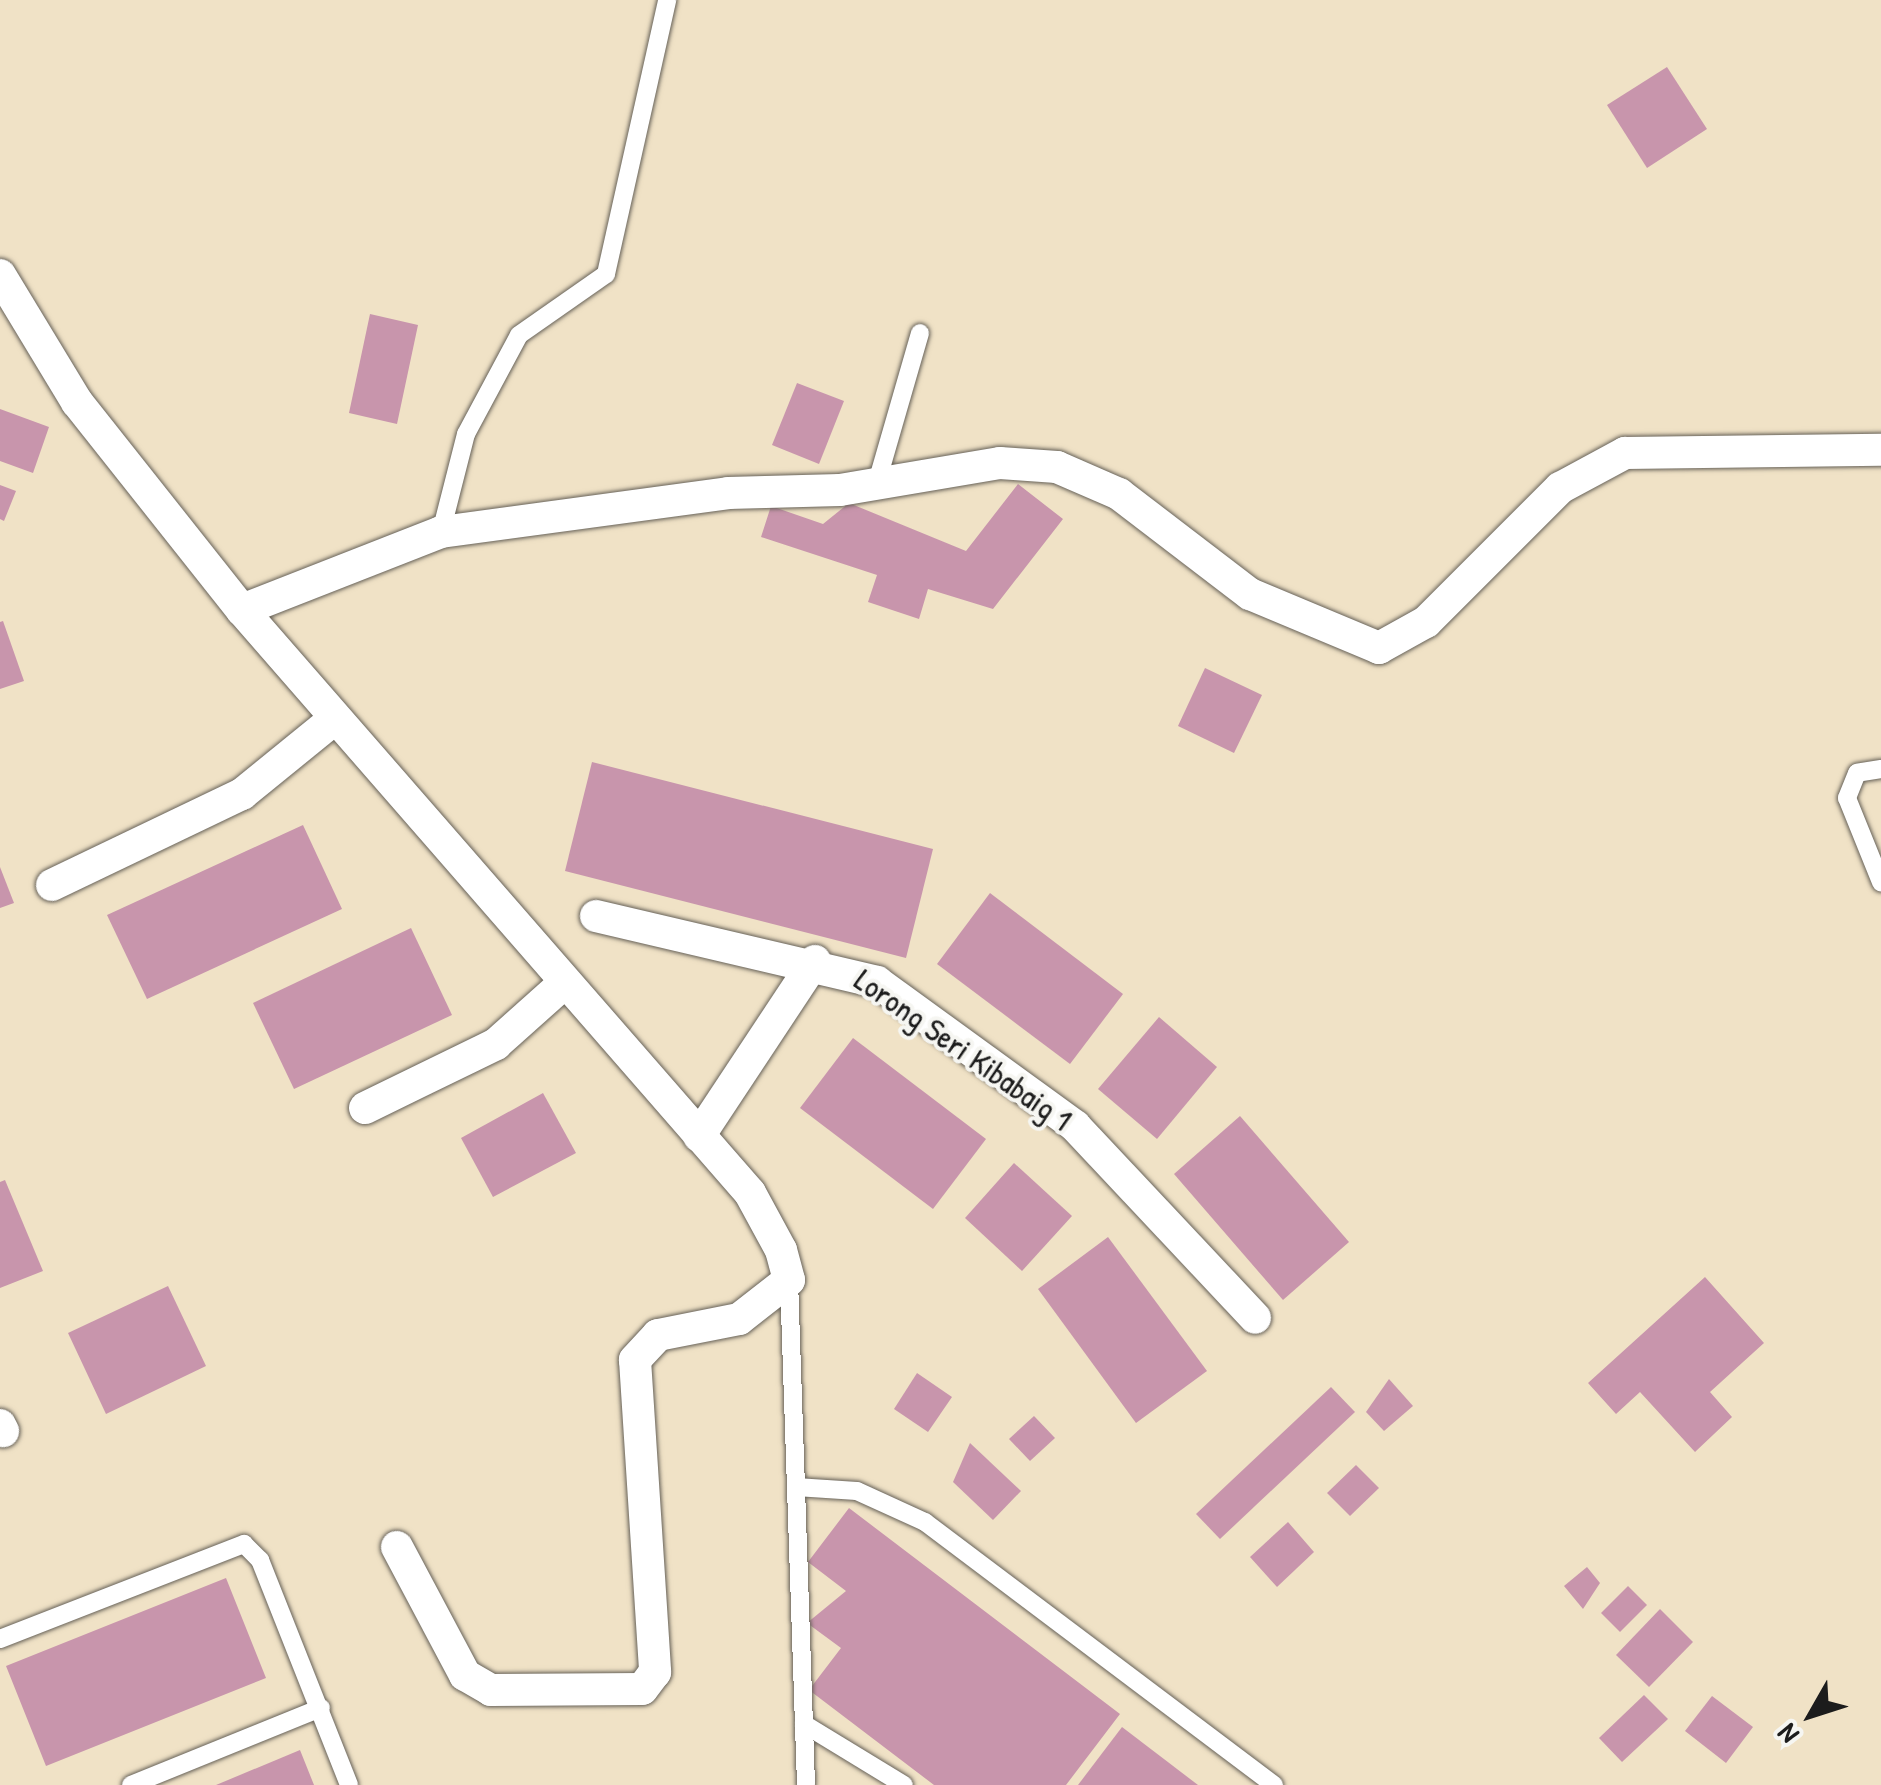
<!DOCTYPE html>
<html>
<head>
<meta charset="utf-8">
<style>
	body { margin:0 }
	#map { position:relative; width:1881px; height:1785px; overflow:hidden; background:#f0e2c6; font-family:"Patrick Hand",sans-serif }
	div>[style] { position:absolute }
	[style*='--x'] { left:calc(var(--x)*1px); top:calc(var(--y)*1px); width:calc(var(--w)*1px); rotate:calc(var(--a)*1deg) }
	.building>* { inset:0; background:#c895ac }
	.roads { filter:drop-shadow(0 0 2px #666158) drop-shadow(0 0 2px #666158) }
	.lane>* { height:18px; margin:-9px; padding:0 9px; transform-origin:9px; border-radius:9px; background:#fff }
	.street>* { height:32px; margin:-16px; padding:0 16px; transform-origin:16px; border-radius:16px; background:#fff }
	span { translate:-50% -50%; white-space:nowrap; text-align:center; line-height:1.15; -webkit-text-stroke:8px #f6f6f2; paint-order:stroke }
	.street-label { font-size:32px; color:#1c1c1c }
	.north { position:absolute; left:1761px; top:1665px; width:100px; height:100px; -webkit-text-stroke:8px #f6f6f2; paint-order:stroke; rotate:231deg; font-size:28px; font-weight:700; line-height:40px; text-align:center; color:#1c1c1c }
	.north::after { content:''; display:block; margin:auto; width:35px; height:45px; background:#1c1c1c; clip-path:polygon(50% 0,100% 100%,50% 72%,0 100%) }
</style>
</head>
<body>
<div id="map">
	<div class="building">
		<div style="clip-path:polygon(1667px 67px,1707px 129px,1647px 168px,1607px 105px)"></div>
		<div style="clip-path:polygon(370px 314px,418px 325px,397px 424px,349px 413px)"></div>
		<div style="clip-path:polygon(797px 383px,844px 401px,819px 464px,772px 445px)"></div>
		<div style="clip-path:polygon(0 409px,49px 427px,33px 473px,0 461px)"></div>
		<div style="clip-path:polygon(1018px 484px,1063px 519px,993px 609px,928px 589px,919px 619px,868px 602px,877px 575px,761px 537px,771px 506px,823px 524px,849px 503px,966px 551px)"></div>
		<div style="clip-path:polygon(0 485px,16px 491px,4px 521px,0 519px)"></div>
		<div style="clip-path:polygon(3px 621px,24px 681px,0 689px,0 622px)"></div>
		<div style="clip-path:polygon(1205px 668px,1262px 695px,1234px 753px,1178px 726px)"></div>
		<div style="clip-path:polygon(592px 762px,933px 849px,906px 958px,565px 871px)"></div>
		<div style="clip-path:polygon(303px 825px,342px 909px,147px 999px,107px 915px)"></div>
		<div style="clip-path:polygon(0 867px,14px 903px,0 908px)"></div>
		<div style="clip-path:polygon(990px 893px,1123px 994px,1070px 1064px,937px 964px)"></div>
		<div style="clip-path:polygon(411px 928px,452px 1015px,294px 1089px,253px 1003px)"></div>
		<div style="clip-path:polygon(1159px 1017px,1217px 1067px,1157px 1139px,1098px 1089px)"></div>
		<div style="clip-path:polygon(853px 1038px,986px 1139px,933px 1209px,800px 1108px)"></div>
		<div style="clip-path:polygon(543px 1093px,576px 1153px,493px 1197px,461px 1138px)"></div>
		<div style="clip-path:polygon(1240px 1116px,1349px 1242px,1283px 1300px,1174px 1174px)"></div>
		<div style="clip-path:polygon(1014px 1163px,1072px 1216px,1022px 1271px,965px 1218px)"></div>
		<div style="clip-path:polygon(5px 1180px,43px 1271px,0 1288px,0 1182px)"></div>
		<div style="clip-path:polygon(1108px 1237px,1207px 1371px,1136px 1423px,1038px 1289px)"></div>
		<div style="clip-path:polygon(1705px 1277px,1764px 1343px,1710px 1392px,1732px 1417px,1695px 1452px,1640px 1392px,1616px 1414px,1588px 1383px)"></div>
		<div style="clip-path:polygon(168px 1286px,206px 1366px,106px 1414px,68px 1333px)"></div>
		<div style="clip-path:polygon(917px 1373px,952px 1397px,928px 1432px,894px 1409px)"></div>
		<div style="clip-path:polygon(1389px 1379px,1413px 1406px,1384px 1431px,1366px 1412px)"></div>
		<div style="clip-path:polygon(1331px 1387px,1355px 1412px,1220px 1539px,1196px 1514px)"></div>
		<div style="clip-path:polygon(1034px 1416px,1055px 1438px,1030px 1461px,1009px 1439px)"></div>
		<div style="clip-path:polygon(970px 1443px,1021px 1491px,993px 1520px,953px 1482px)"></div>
		<div style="clip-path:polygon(1356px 1465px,1379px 1488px,1350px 1516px,1327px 1493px)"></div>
		<div style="clip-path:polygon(849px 1508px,1120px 1714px,1066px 1785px,934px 1785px,809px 1690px,841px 1648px,807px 1623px,846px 1591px,808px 1562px)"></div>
		<div style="clip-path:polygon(1288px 1522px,1314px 1552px,1277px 1587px,1250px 1557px)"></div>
		<div style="clip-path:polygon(1587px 1567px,1600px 1583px,1583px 1609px,1564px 1586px)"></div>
		<div style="clip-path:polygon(226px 1578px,266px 1678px,46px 1766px,6px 1666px)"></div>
		<div style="clip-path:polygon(1628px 1586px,1647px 1605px,1620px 1632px,1601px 1613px)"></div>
		<div style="clip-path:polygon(1660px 1609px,1693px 1642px,1649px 1687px,1616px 1655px)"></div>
		<div style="clip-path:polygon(1644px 1695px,1668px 1719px,1622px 1762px,1599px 1738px)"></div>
		<div style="clip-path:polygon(1712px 1696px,1753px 1727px,1726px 1763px,1685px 1731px)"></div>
		<div style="clip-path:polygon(1122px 1727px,1198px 1785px,1078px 1785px)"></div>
		<div style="clip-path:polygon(300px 1750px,314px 1785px,216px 1785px)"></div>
	</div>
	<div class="roads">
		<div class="lane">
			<div style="--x:877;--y:482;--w:155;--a:-73.9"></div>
			<div style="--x:441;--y:532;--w:101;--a:-75.7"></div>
			<div style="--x:466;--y:434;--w:112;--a:-61.8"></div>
			<div style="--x:519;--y:335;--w:106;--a:-35"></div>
			<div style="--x:606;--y:274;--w:281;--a:-77.4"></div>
			<div style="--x:1881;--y:769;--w:24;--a:171"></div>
			<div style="--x:1857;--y:773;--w:27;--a:112"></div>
			<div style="--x:1847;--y:798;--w:91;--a:68"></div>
			<div style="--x:789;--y:1280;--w:505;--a:88.07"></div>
			<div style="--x:796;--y:1487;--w:61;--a:3.8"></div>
			<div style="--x:857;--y:1491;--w:75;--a:24.5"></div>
			<div style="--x:925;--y:1522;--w:437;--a:37"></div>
			<div style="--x:0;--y:1639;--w:262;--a:-21.3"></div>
			<div style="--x:244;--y:1544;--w:23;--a:45"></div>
			<div style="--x:260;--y:1560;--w:242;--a:68.4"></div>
			<div style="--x:804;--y:1724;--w:117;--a:31.4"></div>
			<div style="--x:131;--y:1785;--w:205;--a:-22.1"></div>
		</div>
		<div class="street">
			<div style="--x:0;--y:275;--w:149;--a:58.8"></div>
			<div style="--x:77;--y:402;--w:265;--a:51.6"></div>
			<div style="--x:242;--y:610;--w:773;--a:48.93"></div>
			<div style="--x:750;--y:1193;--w:65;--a:61.5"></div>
			<div style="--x:781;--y:1250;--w:31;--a:75"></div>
			<div style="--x:789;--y:1280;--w:63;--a:142"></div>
			<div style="--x:739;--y:1319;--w:83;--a:168.8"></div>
			<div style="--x:658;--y:1335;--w:34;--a:133"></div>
			<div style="--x:635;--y:1360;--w:313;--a:86.3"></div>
			<div style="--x:655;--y:1672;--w:21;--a:127"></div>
			<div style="--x:642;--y:1689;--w:151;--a:179.6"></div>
			<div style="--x:491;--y:1690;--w:30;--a:-150"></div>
			<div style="--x:465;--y:1675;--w:145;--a:-118"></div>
			<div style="--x:242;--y:610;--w:214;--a:-21.4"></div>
			<div style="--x:441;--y:532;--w:290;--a:-7.7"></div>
			<div style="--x:728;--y:493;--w:112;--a:-1.5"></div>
			<div style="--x:840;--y:490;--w:162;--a:-9.6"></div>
			<div style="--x:1000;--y:463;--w:57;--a:4"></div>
			<div style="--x:1057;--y:467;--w:68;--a:23.5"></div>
			<div style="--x:1119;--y:494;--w:165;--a:37.4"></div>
			<div style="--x:1250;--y:594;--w:140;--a:22.7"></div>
			<div style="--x:1379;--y:648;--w:54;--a:-29"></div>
			<div style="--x:1426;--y:622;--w:190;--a:-45"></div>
			<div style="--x:1560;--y:488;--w:74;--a:-28.3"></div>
			<div style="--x:1625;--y:453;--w:256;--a:-0.7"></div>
			<div style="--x:52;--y:885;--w:211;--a:-25.6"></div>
			<div style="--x:242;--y:794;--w:117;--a:-39.1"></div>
			<div style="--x:596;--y:916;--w:289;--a:13.2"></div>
			<div style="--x:877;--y:982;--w:245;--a:36"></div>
			<div style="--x:1075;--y:1126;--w:263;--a:46.8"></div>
			<div style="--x:365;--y:1108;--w:146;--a:-26"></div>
			<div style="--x:496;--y:1044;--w:90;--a:-41.8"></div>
			<div style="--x:699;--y:1136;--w:210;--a:-56.5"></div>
			<div style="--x:0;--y:1425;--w:7;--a:63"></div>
		</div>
	</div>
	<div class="street-label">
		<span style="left:963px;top:1050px;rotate:35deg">Lorong Seri Kibabaig 1</span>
	</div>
	<div class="north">N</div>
</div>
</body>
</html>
